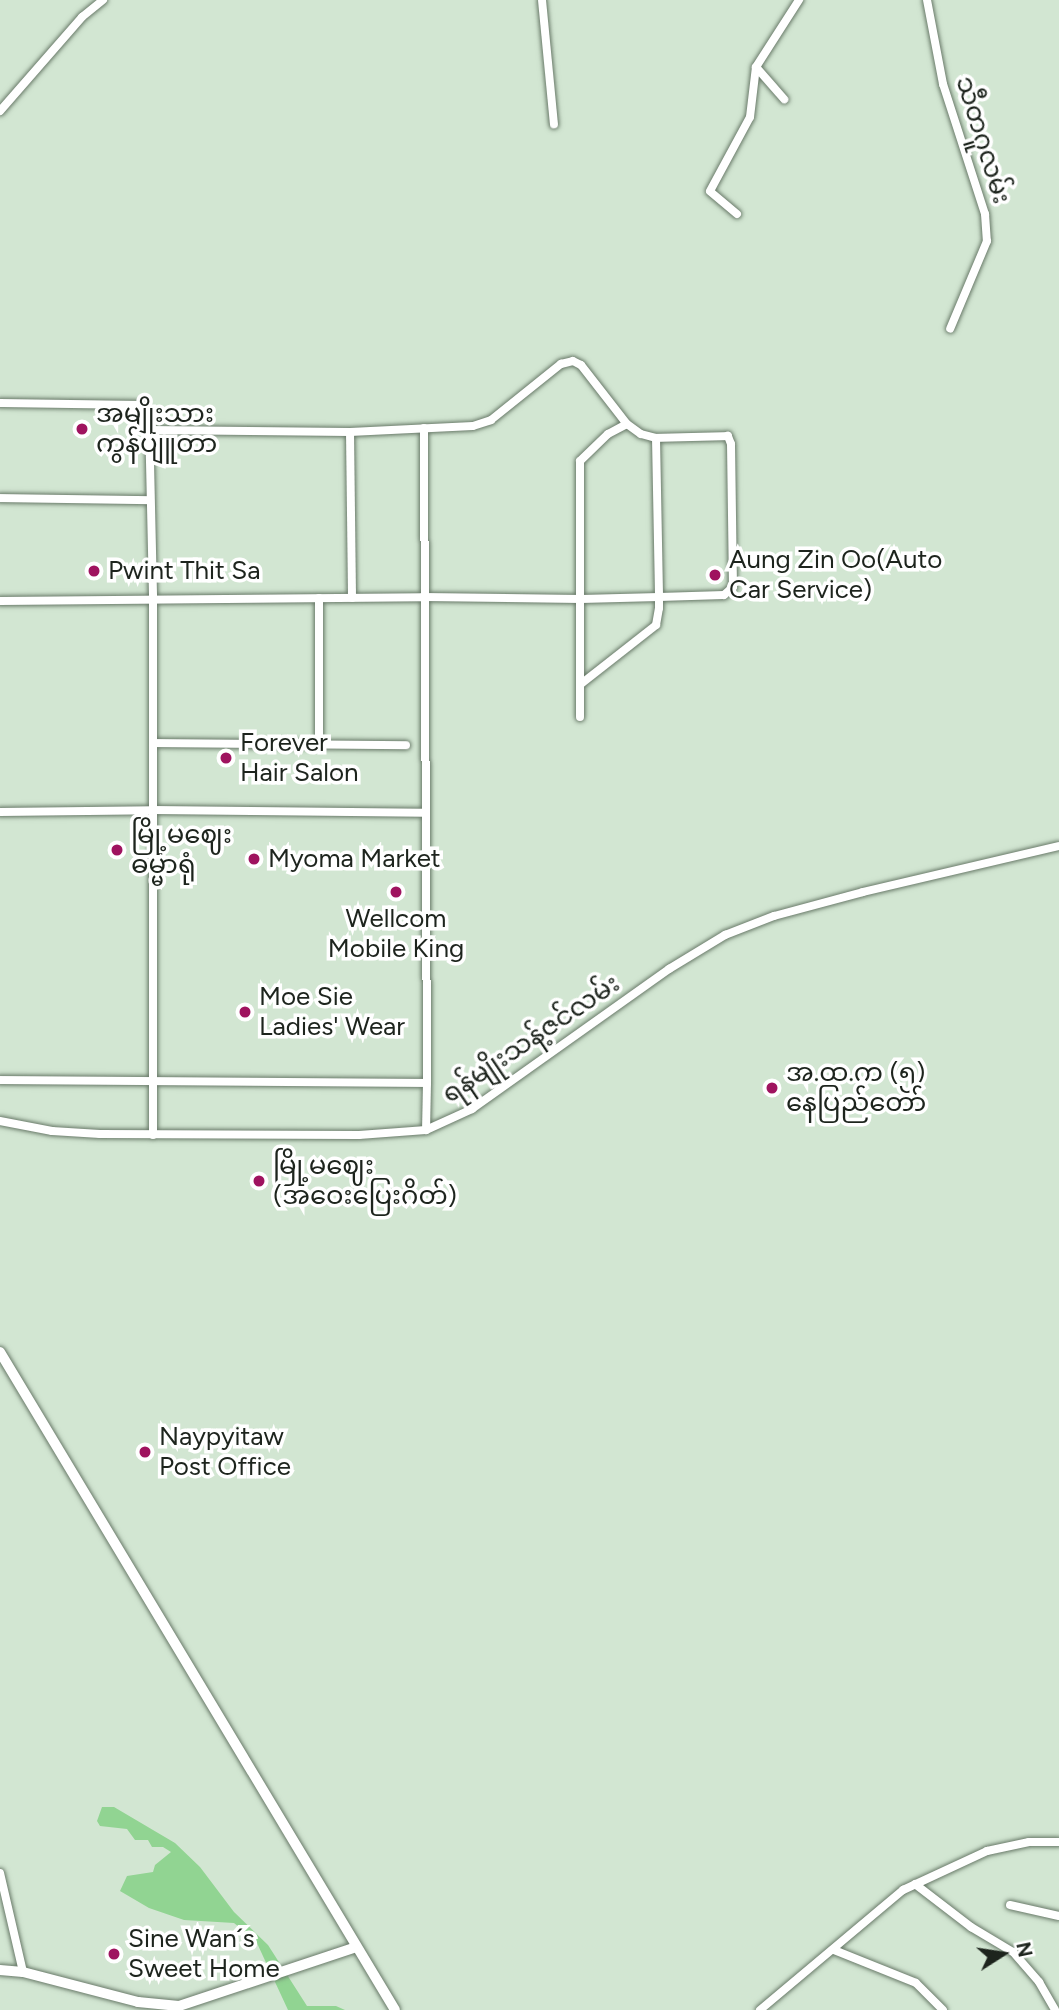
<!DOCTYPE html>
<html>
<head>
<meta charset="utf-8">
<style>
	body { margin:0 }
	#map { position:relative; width:1059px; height:2010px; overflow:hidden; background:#d2e6d2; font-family:Figtree,"Noto Sans Myanmar",sans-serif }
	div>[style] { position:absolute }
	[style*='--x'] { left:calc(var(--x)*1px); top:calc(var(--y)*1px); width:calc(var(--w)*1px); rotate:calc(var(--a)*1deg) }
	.water>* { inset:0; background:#91d492 }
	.roads { filter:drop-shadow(0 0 2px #697a69) drop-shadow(0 0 2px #697a69) }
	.minor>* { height:8px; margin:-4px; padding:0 4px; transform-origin:4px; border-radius:4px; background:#fff }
	.major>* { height:10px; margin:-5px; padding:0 5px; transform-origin:5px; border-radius:5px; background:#fff }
	.highway>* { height:10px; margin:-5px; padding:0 5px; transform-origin:5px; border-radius:5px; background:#fff }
	.dots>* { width:19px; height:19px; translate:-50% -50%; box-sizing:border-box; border:4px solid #fff; border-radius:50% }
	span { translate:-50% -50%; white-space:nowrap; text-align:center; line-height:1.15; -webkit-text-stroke:7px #fff; paint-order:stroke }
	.street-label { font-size:26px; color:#1d241d }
	.poi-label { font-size:26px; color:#1d241d }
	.left { translate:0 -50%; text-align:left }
	.north { position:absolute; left:968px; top:1919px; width:70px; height:70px; -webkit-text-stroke:5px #fff; paint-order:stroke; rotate:78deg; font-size:19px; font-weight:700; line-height:28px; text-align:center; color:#1d241d }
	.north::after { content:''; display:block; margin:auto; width:24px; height:32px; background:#1d241d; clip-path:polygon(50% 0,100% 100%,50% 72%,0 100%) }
</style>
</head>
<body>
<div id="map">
	<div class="water">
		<div style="clip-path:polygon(102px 1807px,114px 1807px,175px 1843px,200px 1867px,234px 1912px,268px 1945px,307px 2006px,336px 2006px,345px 2010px,288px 2010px,256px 1941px,234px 1923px,184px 1920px,149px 1908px,120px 1891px,127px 1876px,153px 1872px,155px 1865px,171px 1852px,163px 1847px,152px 1847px,148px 1840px,135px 1840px,127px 1829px,100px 1826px,97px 1821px)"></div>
	</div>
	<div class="roads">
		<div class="minor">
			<div style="--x:542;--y:0;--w:125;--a:84.5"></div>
			<div style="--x:927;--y:0;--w:86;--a:79.2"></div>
			<div style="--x:943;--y:84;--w:137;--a:72.1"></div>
			<div style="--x:985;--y:214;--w:27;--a:86"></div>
			<div style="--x:987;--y:241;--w:95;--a:112.8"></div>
			<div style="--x:756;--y:67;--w:43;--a:48.8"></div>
			<div style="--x:0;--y:111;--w:125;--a:-48.9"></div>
			<div style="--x:82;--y:17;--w:27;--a:-39"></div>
			<div style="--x:737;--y:214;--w:35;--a:-140"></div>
			<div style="--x:710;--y:191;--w:84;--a:-61.6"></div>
			<div style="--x:750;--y:117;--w:50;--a:-83.2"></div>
			<div style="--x:756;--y:67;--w:80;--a:-57.3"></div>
			<div style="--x:0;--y:403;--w:142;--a:0.8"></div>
			<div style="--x:142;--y:405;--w:15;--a:62"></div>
			<div style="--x:149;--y:418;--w:181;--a:88.7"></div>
			<div style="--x:153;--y:599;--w:536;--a:90"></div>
			<div style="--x:424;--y:428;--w:655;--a:89.74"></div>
			<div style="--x:149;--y:430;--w:201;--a:0.6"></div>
			<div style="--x:350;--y:432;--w:123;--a:-2.8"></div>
			<div style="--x:473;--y:426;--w:19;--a:-18"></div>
			<div style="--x:491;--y:420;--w:90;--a:-38.7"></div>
			<div style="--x:561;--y:364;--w:12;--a:-14"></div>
			<div style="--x:573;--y:361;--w:9;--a:27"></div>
			<div style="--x:581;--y:365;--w:75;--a:52.1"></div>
			<div style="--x:627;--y:424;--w:17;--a:36"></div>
			<div style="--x:641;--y:434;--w:16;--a:15"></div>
			<div style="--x:350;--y:432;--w:166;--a:89.3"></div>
			<div style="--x:0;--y:498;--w:150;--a:0.8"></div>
			<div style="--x:0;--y:601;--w:423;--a:-0.5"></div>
			<div style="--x:423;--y:597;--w:158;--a:0.7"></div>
			<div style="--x:581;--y:599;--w:78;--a:-1.5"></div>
			<div style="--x:659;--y:597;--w:65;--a:-1.8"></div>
			<div style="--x:724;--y:595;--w:12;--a:-42"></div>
			<div style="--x:733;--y:587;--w:143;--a:-90.8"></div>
			<div style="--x:731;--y:444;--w:9;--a:-111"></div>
			<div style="--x:728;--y:436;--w:72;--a:178.4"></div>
			<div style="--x:656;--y:438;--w:159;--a:88.9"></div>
			<div style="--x:659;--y:597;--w:11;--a:90"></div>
			<div style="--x:659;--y:608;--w:17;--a:100"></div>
			<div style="--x:656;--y:625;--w:95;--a:141.8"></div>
			<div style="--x:580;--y:717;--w:256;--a:-90"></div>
			<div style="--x:580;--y:461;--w:39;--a:-44"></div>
			<div style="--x:608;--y:434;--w:21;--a:-28"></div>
			<div style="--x:153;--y:743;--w:253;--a:0.5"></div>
			<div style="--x:319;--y:744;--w:146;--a:-90"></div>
			<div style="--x:0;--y:812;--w:153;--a:-0.7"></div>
			<div style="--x:153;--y:810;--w:271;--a:0.6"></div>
			<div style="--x:0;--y:1080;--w:427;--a:0.4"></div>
			<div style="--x:427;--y:1083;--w:47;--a:91.2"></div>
			<div style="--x:0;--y:1121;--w:53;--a:10.9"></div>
			<div style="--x:52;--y:1131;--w:48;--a:3.6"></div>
			<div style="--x:100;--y:1134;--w:259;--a:0.2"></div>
			<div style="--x:359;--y:1135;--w:67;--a:-4.3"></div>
			<div style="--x:426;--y:1130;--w:51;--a:-24.5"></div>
			<div style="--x:472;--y:1109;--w:242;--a:-35.4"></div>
			<div style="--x:669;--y:969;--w:66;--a:-31.3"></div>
			<div style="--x:725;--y:935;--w:53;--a:-21.2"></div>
			<div style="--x:774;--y:916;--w:92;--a:-15.1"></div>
			<div style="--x:863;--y:892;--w:201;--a:-13.2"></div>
			<div style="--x:0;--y:1873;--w:102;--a:76.9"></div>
			<div style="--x:915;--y:1884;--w:71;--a:37.5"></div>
			<div style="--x:971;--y:1927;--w:49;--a:30.8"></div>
			<div style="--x:1013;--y:1952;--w:40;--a:49"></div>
			<div style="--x:1039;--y:1982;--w:32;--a:60"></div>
			<div style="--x:1010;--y:1905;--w:50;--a:12.7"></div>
			<div style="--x:834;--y:1950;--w:88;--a:21.9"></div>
			<div style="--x:916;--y:1983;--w:38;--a:45"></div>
			<div style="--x:760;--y:2010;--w:187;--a:-40"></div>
			<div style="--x:903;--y:1890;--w:93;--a:-24.9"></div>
			<div style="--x:987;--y:1851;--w:43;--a:-12.1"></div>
			<div style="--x:1029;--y:1842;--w:30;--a:0"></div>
		</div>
		<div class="major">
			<div style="--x:0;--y:1970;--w:23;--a:5"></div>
			<div style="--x:23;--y:1972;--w:119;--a:14.6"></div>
			<div style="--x:138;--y:2002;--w:41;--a:5.6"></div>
			<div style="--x:179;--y:2006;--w:187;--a:-18.4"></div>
		</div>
		<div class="highway">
			<div style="--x:0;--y:1352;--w:767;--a:59.02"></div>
		</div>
	</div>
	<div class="dots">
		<div style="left:82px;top:429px;background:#9f135f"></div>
		<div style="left:94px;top:571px;background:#9f135f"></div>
		<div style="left:715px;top:575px;background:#9f135f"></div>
		<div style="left:226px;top:758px;background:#9f135f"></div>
		<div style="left:117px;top:850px;background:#9f135f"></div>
		<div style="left:254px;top:859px;background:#9f135f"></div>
		<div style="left:396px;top:892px;background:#9f135f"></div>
		<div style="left:245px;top:1012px;background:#9f135f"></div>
		<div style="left:772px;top:1088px;background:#9f135f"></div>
		<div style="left:259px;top:1181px;background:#9f135f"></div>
		<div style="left:145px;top:1452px;background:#9f135f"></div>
		<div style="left:114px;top:1954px;background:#9f135f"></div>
	</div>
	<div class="street-label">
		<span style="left:983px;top:140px;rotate:73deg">သီတဂူလမ်း</span>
		<span style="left:531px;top:1039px;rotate:-34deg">ရန်မျိုးသန့်ဇင်လမ်း</span>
	</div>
	<div class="poi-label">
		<span class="left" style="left:96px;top:429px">အမျိုးသား<br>ကွန်ပျူတာ</span>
		<span class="left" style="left:729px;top:575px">Aung Zin Oo(Auto<br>Car Service)</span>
		<span class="left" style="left:108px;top:571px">Pwint Thit Sa</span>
		<span class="left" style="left:240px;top:758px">Forever<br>Hair Salon</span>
		<span class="left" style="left:131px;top:850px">မြို့မဈေး<br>ဓမ္မာရုံ</span>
		<span class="left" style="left:268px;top:859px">Myoma Market</span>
		<span style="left:396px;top:934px">Wellcom<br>Mobile King</span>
		<span class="left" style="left:259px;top:1012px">Moe Sie<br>Ladies' Wear</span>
		<span class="left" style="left:786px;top:1088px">အ.ထ.က (၅)<br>နေပြည်တော်</span>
		<span class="left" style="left:273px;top:1181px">မြို့မဈေး<br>(အဝေးပြေးဂိတ်)</span>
		<span class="left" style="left:159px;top:1452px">Naypyitaw<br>Post Office</span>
		<span class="left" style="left:128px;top:1954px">Sine Wan´s<br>Sweet Home</span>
	</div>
	<div class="north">N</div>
</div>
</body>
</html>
